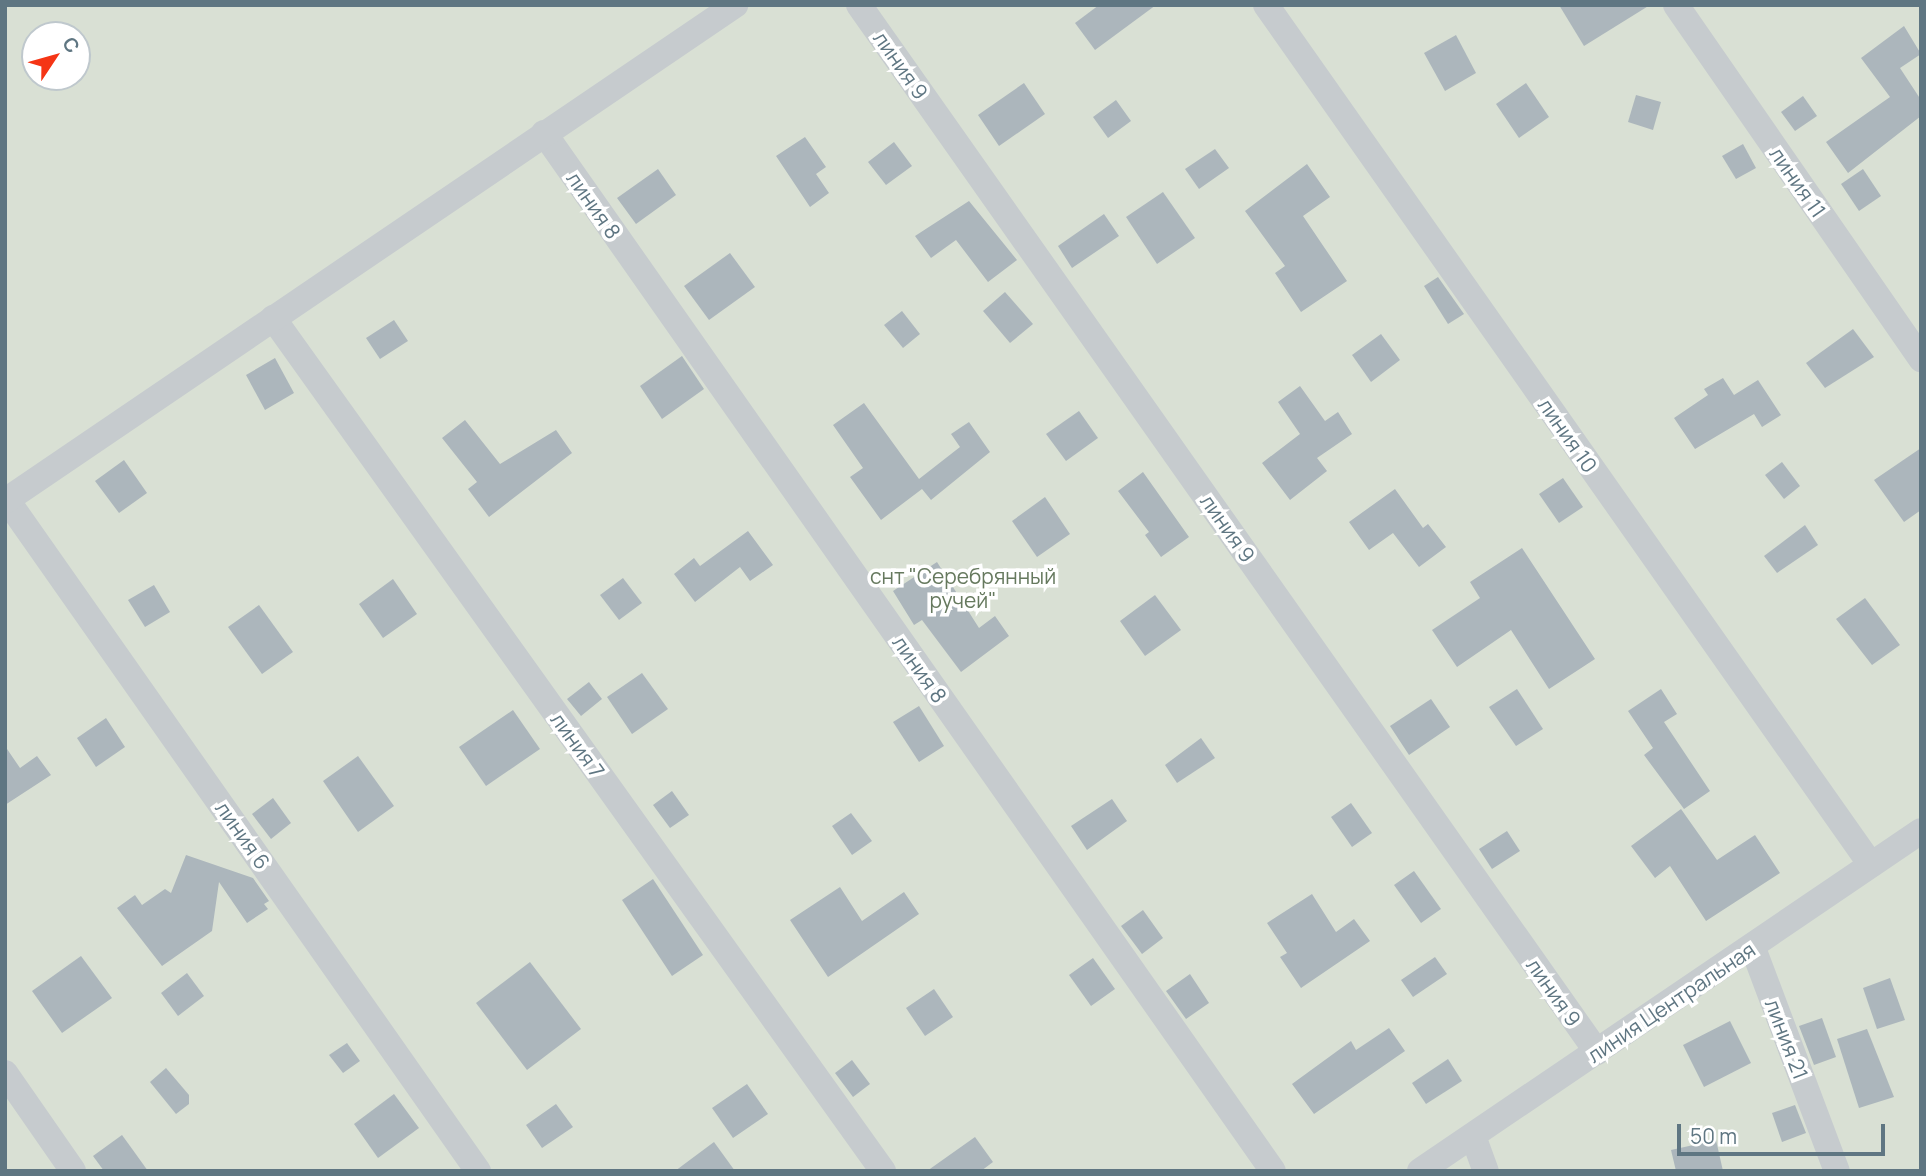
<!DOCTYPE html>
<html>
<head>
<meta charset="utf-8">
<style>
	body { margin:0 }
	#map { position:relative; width:1926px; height:1176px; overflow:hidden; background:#f7f7f3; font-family:Manrope,sans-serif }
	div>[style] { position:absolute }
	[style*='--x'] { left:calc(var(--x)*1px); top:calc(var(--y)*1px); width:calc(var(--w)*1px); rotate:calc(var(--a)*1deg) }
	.green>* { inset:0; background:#d9e0d4 }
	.building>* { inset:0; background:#acb6bc }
	.minor>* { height:26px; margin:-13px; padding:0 13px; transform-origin:13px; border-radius:13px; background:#c6cbce }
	span { translate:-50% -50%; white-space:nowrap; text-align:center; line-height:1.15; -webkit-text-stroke:7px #fff; paint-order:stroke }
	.street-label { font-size:21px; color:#5f7682 }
	.park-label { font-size:21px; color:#66795e }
	.frame { position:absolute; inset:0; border:7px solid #5f7682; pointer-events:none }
	.north { position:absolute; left:21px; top:21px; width:70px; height:70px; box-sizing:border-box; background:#fff; border:2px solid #bfc8cd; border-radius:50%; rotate:54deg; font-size:19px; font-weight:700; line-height:28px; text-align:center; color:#5f7682 }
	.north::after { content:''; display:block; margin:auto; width:24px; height:32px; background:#f53515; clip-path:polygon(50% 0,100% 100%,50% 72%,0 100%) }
	.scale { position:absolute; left:1677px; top:1124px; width:208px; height:32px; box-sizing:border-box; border:4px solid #5f7682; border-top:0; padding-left:9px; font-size:21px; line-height:24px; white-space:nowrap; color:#5f7682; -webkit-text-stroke:5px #fff; paint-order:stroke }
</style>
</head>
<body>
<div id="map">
	<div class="green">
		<div style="clip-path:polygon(evenodd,5px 5px,1921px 5px,1921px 1171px,5px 1171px,5px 5px,35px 35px,77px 35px,77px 77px,35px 77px,35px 35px)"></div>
	</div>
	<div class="building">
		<div style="clip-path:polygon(1099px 5px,1156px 5px,1095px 50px,1075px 23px)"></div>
		<div style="clip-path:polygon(1559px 5px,1650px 5px,1584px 46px)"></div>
		<div style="clip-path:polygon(1904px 26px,1921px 54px,1900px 68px,1921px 100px,1921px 116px,1848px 173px,1826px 142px,1890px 97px,1861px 58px)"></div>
		<div style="clip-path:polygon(1456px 35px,1476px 73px,1445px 91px,1424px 53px)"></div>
		<div style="clip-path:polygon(1024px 83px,1045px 114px,999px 146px,978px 115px)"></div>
		<div style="clip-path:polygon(1526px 83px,1549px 117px,1519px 138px,1496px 104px)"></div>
		<div style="clip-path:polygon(1636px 95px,1661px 102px,1653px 130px,1628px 122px)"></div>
		<div style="clip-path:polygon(1803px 96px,1817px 116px,1795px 131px,1781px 112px)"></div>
		<div style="clip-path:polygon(1116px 100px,1131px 121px,1108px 138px,1093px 117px)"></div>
		<div style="clip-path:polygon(805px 137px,826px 167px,816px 174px,829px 193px,810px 207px,776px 156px)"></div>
		<div style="clip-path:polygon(894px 142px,912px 166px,886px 185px,868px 162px)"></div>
		<div style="clip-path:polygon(1743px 144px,1756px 168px,1736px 179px,1722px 156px)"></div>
		<div style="clip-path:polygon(1215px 149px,1229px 168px,1199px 189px,1185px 169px)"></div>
		<div style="clip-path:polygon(1307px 164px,1330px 197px,1303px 216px,1347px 281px,1301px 312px,1275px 273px,1285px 266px,1245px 211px)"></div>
		<div style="clip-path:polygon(658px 169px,676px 195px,636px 224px,617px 198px)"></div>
		<div style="clip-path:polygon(1863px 169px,1881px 196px,1859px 211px,1841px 184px)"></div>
		<div style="clip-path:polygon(1163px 192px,1195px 238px,1157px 264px,1126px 217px)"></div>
		<div style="clip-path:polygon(969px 201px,1017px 260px,988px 282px,956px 240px,931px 258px,915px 236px)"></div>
		<div style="clip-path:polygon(1104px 214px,1119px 236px,1072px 268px,1058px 246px)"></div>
		<div style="clip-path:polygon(730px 253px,755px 287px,709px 320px,684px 286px)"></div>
		<div style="clip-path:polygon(1438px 277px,1464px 314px,1448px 324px,1424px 286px)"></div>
		<div style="clip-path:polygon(1005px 292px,1033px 324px,1010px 343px,983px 311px)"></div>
		<div style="clip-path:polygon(902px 311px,920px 334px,903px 348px,884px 325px)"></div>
		<div style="clip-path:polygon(394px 320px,408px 341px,380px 359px,366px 338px)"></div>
		<div style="clip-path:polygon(1853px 329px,1874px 357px,1825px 388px,1806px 363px)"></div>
		<div style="clip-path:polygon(1381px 334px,1400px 360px,1371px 382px,1352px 355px)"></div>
		<div style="clip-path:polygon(682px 356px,704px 389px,662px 419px,640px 386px)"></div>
		<div style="clip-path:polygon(275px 358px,294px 393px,265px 410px,246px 375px)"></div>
		<div style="clip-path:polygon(1723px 378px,1734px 395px,1758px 380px,1781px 415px,1762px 427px,1754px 414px,1695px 449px,1674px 418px,1708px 395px,1704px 389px)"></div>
		<div style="clip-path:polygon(1300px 386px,1325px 421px,1338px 412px,1352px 434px,1317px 458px,1327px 471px,1290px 500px,1262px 463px,1300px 434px,1278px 402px)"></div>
		<div style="clip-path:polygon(864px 403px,919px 479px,960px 447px,951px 434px,969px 422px,990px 452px,931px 500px,922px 489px,881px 520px,850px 477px,863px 468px,833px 425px)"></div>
		<div style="clip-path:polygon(1079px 411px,1098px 438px,1066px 461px,1046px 434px)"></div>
		<div style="clip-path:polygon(465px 420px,500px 464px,556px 430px,572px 453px,489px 517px,468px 489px,477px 482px,442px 438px)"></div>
		<div style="clip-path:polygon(1921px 448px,1921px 510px,1904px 522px,1874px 480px)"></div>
		<div style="clip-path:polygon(124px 460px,147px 493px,119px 513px,95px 481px)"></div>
		<div style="clip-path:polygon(1782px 462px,1800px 486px,1784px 499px,1765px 475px)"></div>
		<div style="clip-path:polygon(1143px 472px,1189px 537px,1161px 557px,1145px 535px,1149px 532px,1118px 491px)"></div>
		<div style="clip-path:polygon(1563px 478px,1583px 507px,1559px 523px,1539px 494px)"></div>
		<div style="clip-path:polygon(1395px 489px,1423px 528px,1428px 524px,1446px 547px,1419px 567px,1393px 533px,1369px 550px,1349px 522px)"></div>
		<div style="clip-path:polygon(1045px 497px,1070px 534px,1037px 557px,1012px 521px)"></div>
		<div style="clip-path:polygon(1805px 525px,1818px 545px,1777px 573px,1764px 556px)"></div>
		<div style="clip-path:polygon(748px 531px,773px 565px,750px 581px,740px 567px,695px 602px,674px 574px,694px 558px,700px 566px)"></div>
		<div style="clip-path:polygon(1522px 548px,1595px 659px,1549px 689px,1511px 630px,1457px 667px,1432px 630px,1480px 598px,1470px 582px)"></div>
		<div style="clip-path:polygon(937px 562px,979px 628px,995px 616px,1009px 636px,961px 672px,922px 620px,914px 625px,893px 591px)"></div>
		<div style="clip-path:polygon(623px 578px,642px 603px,619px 620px,600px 595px)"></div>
		<div style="clip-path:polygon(393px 579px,417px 614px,383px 638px,359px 604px)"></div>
		<div style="clip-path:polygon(154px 585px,170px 612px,145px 627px,128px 600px)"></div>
		<div style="clip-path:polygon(1155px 595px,1181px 630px,1145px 656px,1120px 621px)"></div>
		<div style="clip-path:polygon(1865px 598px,1900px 645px,1872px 665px,1836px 619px)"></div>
		<div style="clip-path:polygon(259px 605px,293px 652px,262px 674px,228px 627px)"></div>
		<div style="clip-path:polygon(642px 673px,668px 709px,632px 734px,607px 697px)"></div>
		<div style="clip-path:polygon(589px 682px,602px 699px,581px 716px,567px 699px)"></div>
		<div style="clip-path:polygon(1517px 689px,1543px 729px,1516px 746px,1489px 707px)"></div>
		<div style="clip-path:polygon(1661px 689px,1677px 714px,1664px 722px,1710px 791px,1684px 809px,1644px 755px,1653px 748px,1628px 711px)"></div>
		<div style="clip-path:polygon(1431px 699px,1450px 727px,1409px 755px,1390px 726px)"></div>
		<div style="clip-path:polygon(919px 706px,944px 746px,919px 762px,893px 722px)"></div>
		<div style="clip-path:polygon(513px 710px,540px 749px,486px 786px,459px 747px)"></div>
		<div style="clip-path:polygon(106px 718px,125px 747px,96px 767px,77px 738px)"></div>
		<div style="clip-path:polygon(1201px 738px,1215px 758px,1177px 783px,1165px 765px)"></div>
		<div style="clip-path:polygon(5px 746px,20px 768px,37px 756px,51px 775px,5px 805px)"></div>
		<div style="clip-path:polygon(358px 756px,394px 806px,358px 832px,323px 781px)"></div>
		<div style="clip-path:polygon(672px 791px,689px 815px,670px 828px,653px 805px)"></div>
		<div style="clip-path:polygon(273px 798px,291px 823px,271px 839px,252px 814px)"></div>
		<div style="clip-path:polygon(1112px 799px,1127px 821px,1087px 850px,1071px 826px)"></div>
		<div style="clip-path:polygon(1351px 803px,1372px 833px,1352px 847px,1331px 817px)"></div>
		<div style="clip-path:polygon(1681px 809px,1717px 860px,1755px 835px,1780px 873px,1706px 921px,1670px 866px,1655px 878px,1631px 846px)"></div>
		<div style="clip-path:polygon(851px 813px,872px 841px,852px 855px,832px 826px)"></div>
		<div style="clip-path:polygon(1507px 831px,1520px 851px,1492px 869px,1479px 849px)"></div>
		<div style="clip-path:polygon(186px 855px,253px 878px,269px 901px,264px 904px,268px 909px,247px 923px,219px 882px,212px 931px,162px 966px,117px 908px,135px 895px,142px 905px,165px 889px,171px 893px)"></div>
		<div style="clip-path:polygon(1414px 871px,1441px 909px,1421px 923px,1394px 885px)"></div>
		<div style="clip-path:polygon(653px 879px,703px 955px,672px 976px,622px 900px)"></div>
		<div style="clip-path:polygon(840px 887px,862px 921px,904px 892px,919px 914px,828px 977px,790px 920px)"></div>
		<div style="clip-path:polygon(1312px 894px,1336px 932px,1354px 919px,1370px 941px,1301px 988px,1280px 957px,1287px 953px,1267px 923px)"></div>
		<div style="clip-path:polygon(1143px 910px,1163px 938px,1142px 954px,1121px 926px)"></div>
		<div style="clip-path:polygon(81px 956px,112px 998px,62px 1033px,32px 991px)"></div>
		<div style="clip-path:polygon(1435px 957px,1447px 974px,1413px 997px,1401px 980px)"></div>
		<div style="clip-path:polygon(1093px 958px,1115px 989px,1091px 1006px,1069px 975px)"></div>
		<div style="clip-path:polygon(530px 962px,581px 1029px,527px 1070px,476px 1003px)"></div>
		<div style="clip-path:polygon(187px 973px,204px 996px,178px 1016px,161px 993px)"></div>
		<div style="clip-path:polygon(1190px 974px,1209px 1003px,1186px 1019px,1166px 991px)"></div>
		<div style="clip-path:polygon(1890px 978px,1905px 1020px,1877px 1029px,1863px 988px)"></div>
		<div style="clip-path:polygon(934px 989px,953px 1017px,925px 1036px,906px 1008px)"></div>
		<div style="clip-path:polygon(1822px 1018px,1836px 1057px,1814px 1065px,1799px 1026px)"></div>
		<div style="clip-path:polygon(1730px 1021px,1751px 1063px,1704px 1087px,1683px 1045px)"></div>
		<div style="clip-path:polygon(1389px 1028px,1405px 1051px,1314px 1114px,1292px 1084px,1351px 1041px,1356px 1050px)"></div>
		<div style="clip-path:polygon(1867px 1029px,1894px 1097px,1859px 1108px,1837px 1039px)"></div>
		<div style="clip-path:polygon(347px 1043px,360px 1061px,343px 1073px,329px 1055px)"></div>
		<div style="clip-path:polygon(1448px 1059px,1462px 1081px,1426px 1104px,1412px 1083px)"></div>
		<div style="clip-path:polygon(852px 1060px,870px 1084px,853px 1097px,835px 1073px)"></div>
		<div style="clip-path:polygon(166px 1068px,189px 1095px,189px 1104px,176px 1114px,150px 1082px)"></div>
		<div style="clip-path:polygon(747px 1084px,768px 1114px,733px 1138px,712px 1108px)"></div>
		<div style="clip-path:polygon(394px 1094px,419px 1128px,378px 1158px,354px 1124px)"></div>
		<div style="clip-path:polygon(556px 1104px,573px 1127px,542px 1148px,526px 1125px)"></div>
		<div style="clip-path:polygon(1795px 1105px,1806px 1133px,1782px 1142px,1772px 1113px)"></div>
		<div style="clip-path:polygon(122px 1135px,130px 1146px,148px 1171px,104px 1171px,93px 1156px)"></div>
		<div style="clip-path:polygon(975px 1137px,993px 1162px,981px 1171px,927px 1171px)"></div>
		<div style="clip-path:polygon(1716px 1140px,1723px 1171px,1676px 1171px,1671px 1150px)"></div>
		<div style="clip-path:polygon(714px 1142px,735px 1171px,675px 1171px)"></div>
	</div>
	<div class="minor">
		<div style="--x:859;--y:5;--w:1281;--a:54.82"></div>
		<div style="--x:1266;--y:5;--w:1051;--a:54.87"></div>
		<div style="--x:1676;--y:5;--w:431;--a:55.3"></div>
		<div style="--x:544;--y:133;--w:1268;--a:54.92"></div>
		<div style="--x:273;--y:318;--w:1049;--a:54.43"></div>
		<div style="--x:7;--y:500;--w:820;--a:54.93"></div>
		<div style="--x:5;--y:501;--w:883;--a:-34.19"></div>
		<div style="--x:1753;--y:948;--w:238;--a:69.4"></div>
		<div style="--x:5;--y:1073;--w:119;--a:55.2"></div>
		<div style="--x:1473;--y:1136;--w:37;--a:70"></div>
		<div style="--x:1420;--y:1171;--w:605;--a:-34.16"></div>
	</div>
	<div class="street-label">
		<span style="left:901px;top:65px;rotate:55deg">линия 9</span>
		<span style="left:1798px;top:182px;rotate:55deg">линия 11</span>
		<span style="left:594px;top:205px;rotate:55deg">линия 8</span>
		<span style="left:1568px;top:435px;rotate:55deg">линия 10</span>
		<span style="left:1228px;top:528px;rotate:55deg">линия 9</span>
		<span style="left:920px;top:669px;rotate:55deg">линия 8</span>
		<span style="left:578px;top:745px;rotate:54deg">линия 7</span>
		<span style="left:243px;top:835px;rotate:55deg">линия 6</span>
		<span style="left:1554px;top:992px;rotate:55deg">линия 9</span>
		<span style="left:1671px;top:1002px;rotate:-34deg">линия Центральная</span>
		<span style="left:1787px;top:1039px;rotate:69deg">линия 21</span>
	</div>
	<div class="park-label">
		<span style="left:963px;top:588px">снт "Серебрянный<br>ручей"</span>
	</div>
	<div class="frame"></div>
	<div class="north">С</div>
	<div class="scale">50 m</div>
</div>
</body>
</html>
